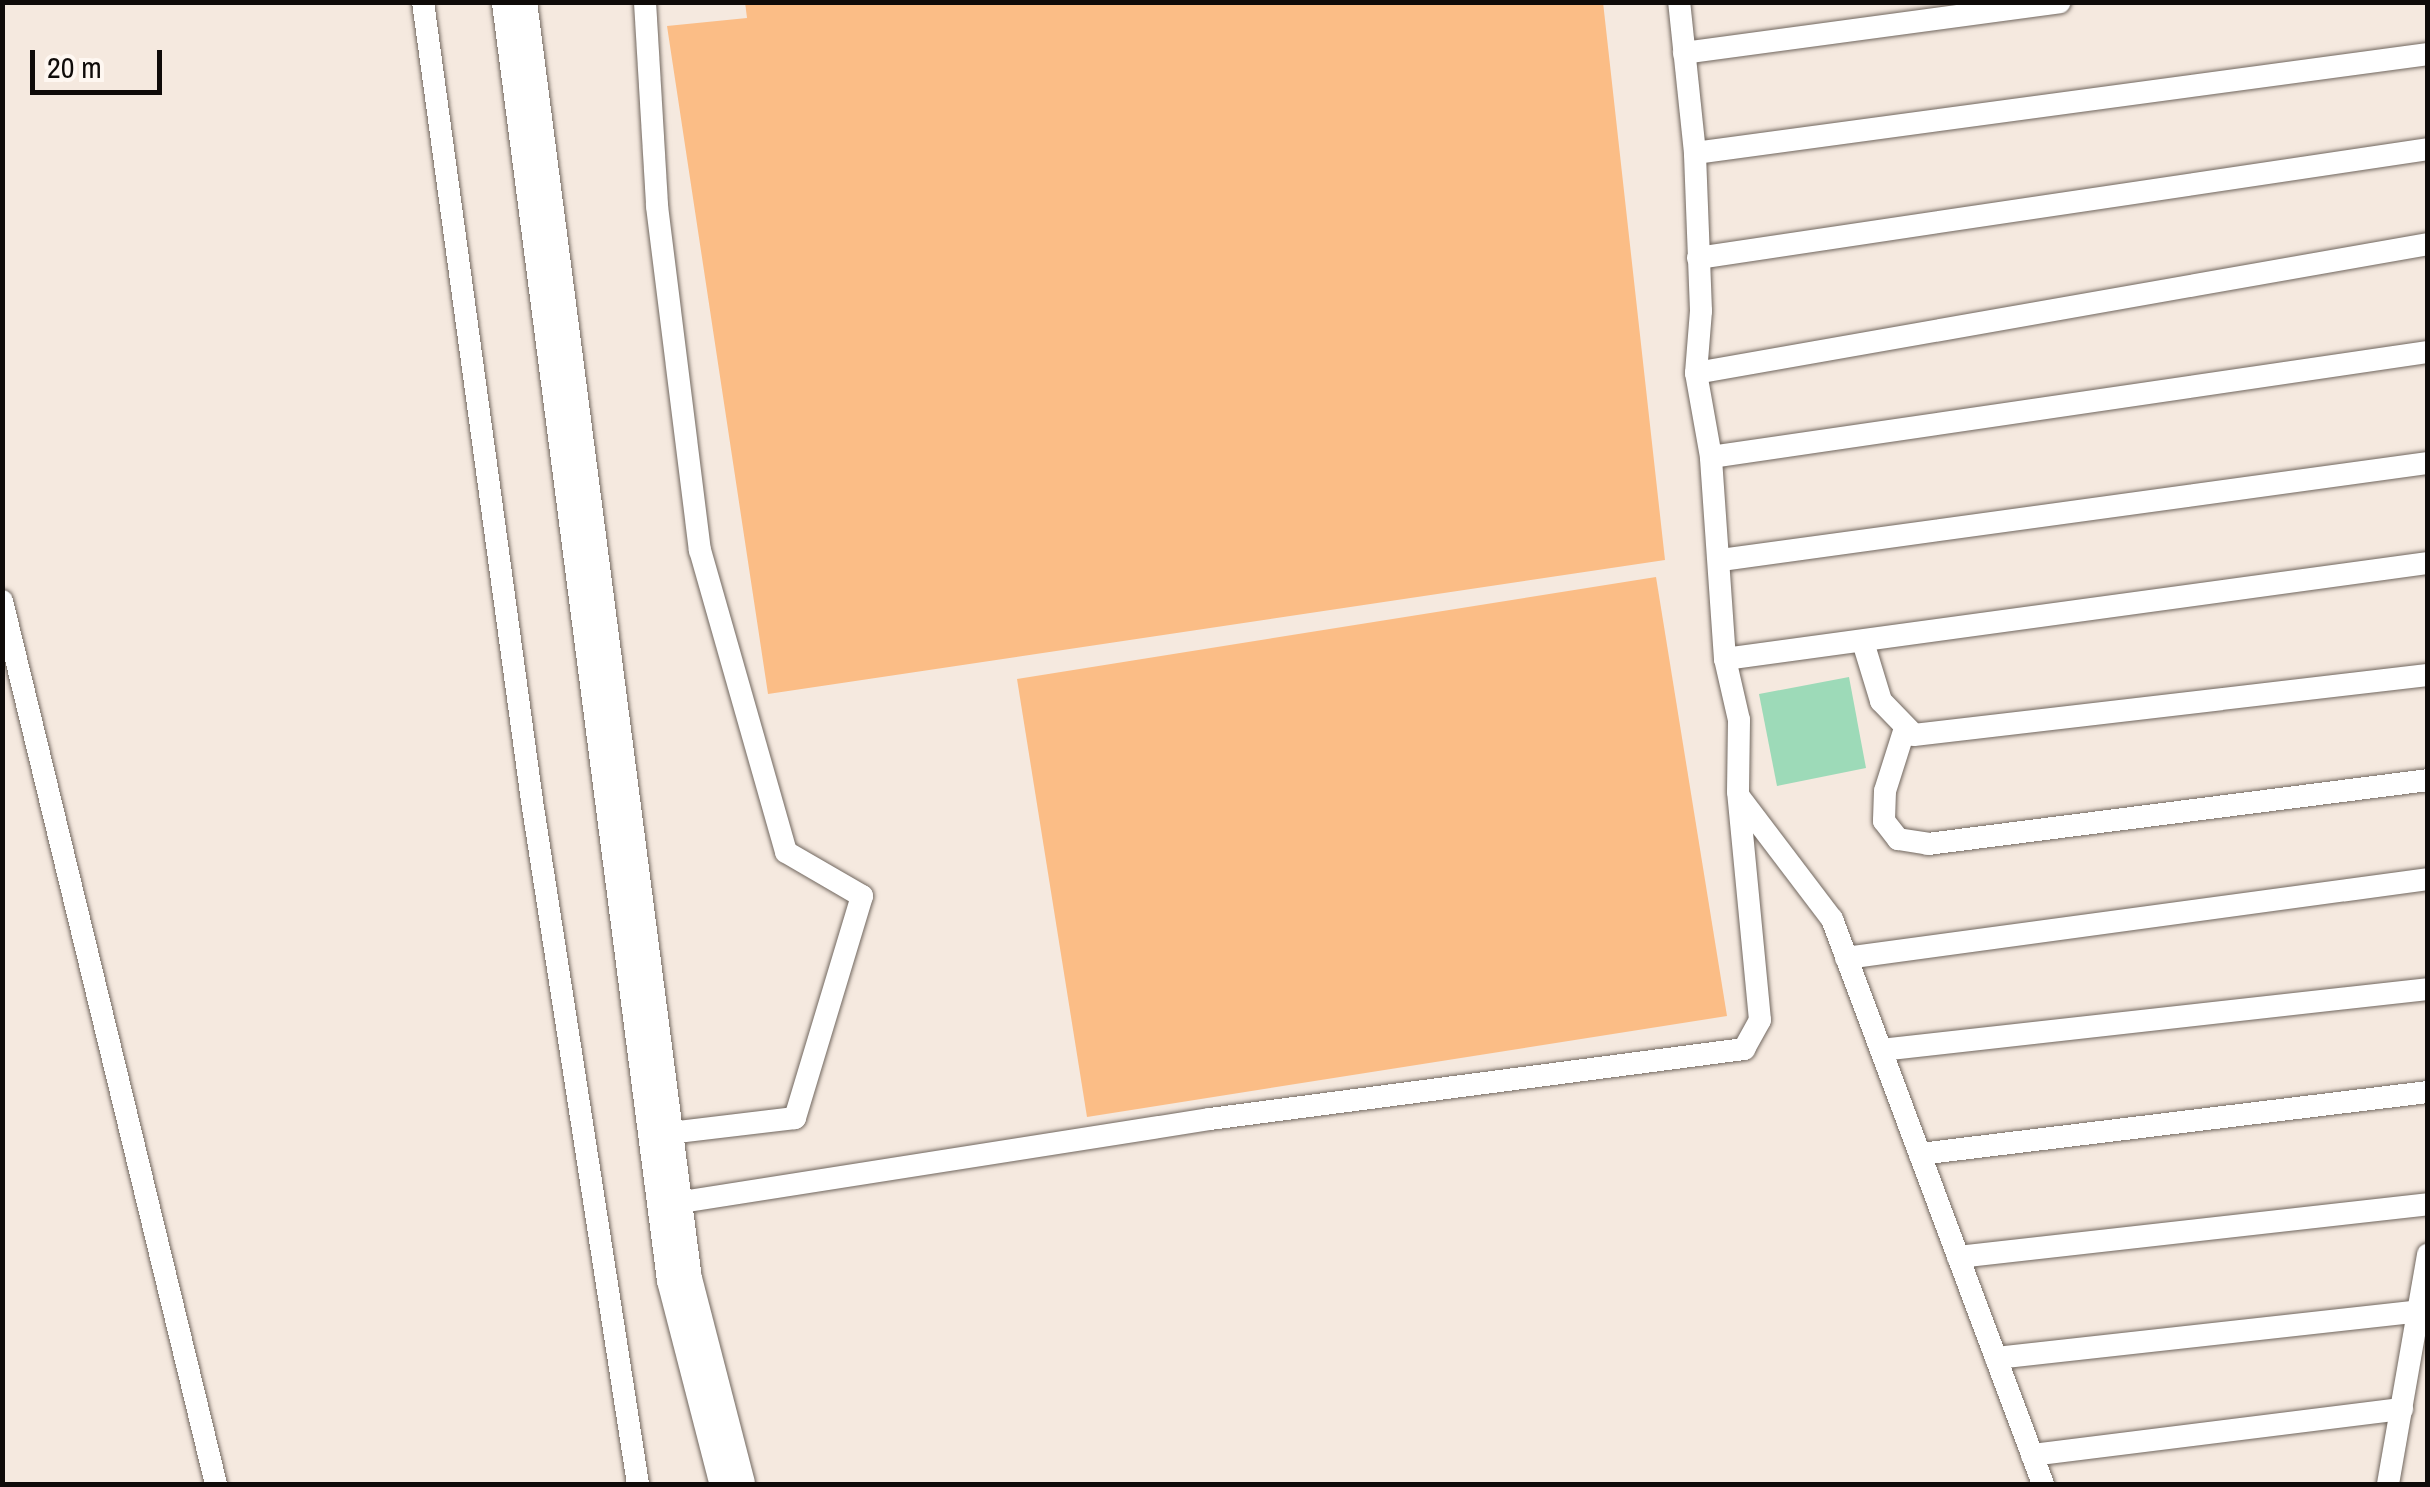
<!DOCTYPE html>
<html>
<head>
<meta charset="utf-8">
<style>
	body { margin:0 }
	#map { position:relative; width:2430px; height:1487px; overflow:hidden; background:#f5e9df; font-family:"Archivo Narrow",sans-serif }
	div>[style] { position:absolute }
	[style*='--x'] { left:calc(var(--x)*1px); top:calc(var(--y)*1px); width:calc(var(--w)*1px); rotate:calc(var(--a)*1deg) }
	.green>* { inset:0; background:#9ddab8 }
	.building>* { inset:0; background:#fbbd86 }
	.roads { filter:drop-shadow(0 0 2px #71675f) drop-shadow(0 0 2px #71675f) }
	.lane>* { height:22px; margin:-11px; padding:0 11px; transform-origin:11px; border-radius:11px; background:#fff }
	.street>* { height:45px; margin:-22.5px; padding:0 22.5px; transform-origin:22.5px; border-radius:22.5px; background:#fff }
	span { translate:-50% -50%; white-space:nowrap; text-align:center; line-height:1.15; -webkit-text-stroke:8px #fef7f1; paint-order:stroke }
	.frame { position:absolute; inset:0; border:5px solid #0f0b09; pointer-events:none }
	.scale { position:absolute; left:30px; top:50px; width:132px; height:45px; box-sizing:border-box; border:5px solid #0f0b09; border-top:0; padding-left:12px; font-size:30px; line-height:35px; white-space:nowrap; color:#0f0b09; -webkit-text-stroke:8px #fef7f1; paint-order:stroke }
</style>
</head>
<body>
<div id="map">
	<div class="green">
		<div style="clip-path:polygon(1849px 677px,1866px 768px,1777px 786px,1759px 694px)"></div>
	</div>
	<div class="building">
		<div style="clip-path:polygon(745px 2px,1603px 2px,1665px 560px,768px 694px,667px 26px,747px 18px)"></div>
		<div style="clip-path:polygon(1656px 577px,1727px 1016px,1087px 1117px,1017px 679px)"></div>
	</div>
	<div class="roads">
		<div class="lane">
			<div style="--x:423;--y:2;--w:806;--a:82.23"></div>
			<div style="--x:532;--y:801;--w:691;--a:81.18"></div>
			<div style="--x:645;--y:2;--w:204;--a:86.6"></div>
			<div style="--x:657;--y:206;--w:347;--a:82.9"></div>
			<div style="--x:700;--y:550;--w:314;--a:74.1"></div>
			<div style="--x:786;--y:852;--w:88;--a:30.1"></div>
			<div style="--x:862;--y:896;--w:232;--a:106.8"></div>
			<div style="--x:795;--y:1118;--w:136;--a:173.2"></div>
			<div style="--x:1684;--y:53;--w:379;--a:-7.7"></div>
			<div style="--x:1695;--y:153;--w:740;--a:-7.69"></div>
			<div style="--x:1698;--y:258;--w:738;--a:-8.49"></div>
			<div style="--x:1696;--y:373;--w:743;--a:-9.99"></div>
			<div style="--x:1711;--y:457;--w:725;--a:-8.33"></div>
			<div style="--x:1721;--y:560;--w:714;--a:-7.81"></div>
			<div style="--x:2;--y:601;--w:909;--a:76.38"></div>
			<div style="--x:1863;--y:642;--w:62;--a:73"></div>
			<div style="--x:1881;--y:701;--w:47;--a:45.9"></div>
			<div style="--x:1914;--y:735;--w:517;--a:-6.66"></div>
			<div style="--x:1725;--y:659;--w:710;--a:-7.78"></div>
			<div style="--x:1905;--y:728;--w:66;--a:107.6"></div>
			<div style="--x:1885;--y:791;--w:30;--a:92"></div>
			<div style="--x:1884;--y:821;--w:23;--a:52"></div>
			<div style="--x:1898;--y:839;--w:30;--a:9"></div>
			<div style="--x:1928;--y:844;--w:504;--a:-7.29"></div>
			<div style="--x:1740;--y:798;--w:152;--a:52.8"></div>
			<div style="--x:1832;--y:919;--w:603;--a:69.52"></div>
			<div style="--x:1846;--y:958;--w:587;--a:-7.73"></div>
			<div style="--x:1881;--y:1050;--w:550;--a:-6.36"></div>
			<div style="--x:1920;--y:1154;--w:512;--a:-6.96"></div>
			<div style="--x:669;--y:1204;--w:548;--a:-8.93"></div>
			<div style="--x:1210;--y:1119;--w:539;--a:-7.47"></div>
			<div style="--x:1744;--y:1049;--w:33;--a:-61"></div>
			<div style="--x:1760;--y:1020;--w:229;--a:-95.5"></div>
			<div style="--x:1738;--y:792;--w:72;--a:-89.2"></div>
			<div style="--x:1739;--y:720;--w:63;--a:-102.9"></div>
			<div style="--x:1725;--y:659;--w:202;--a:-94"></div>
			<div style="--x:1711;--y:457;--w:85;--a:-100.1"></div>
			<div style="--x:1696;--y:373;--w:62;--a:-85.4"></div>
			<div style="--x:1701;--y:311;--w:158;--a:-92.2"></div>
			<div style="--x:1695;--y:153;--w:152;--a:-96"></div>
			<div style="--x:1958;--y:1257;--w:473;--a:-6.4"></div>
			<div style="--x:1996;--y:1358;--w:426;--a:-6.3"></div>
			<div style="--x:2032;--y:1455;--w:373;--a:-7.1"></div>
			<div style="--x:2388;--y:1484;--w:233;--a:-80.1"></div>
		</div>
		<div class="street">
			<div style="--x:514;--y:2;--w:1288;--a:82.64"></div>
			<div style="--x:679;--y:1279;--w:212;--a:75.5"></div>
		</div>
	</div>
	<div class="frame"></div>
	<div class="scale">20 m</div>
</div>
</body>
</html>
